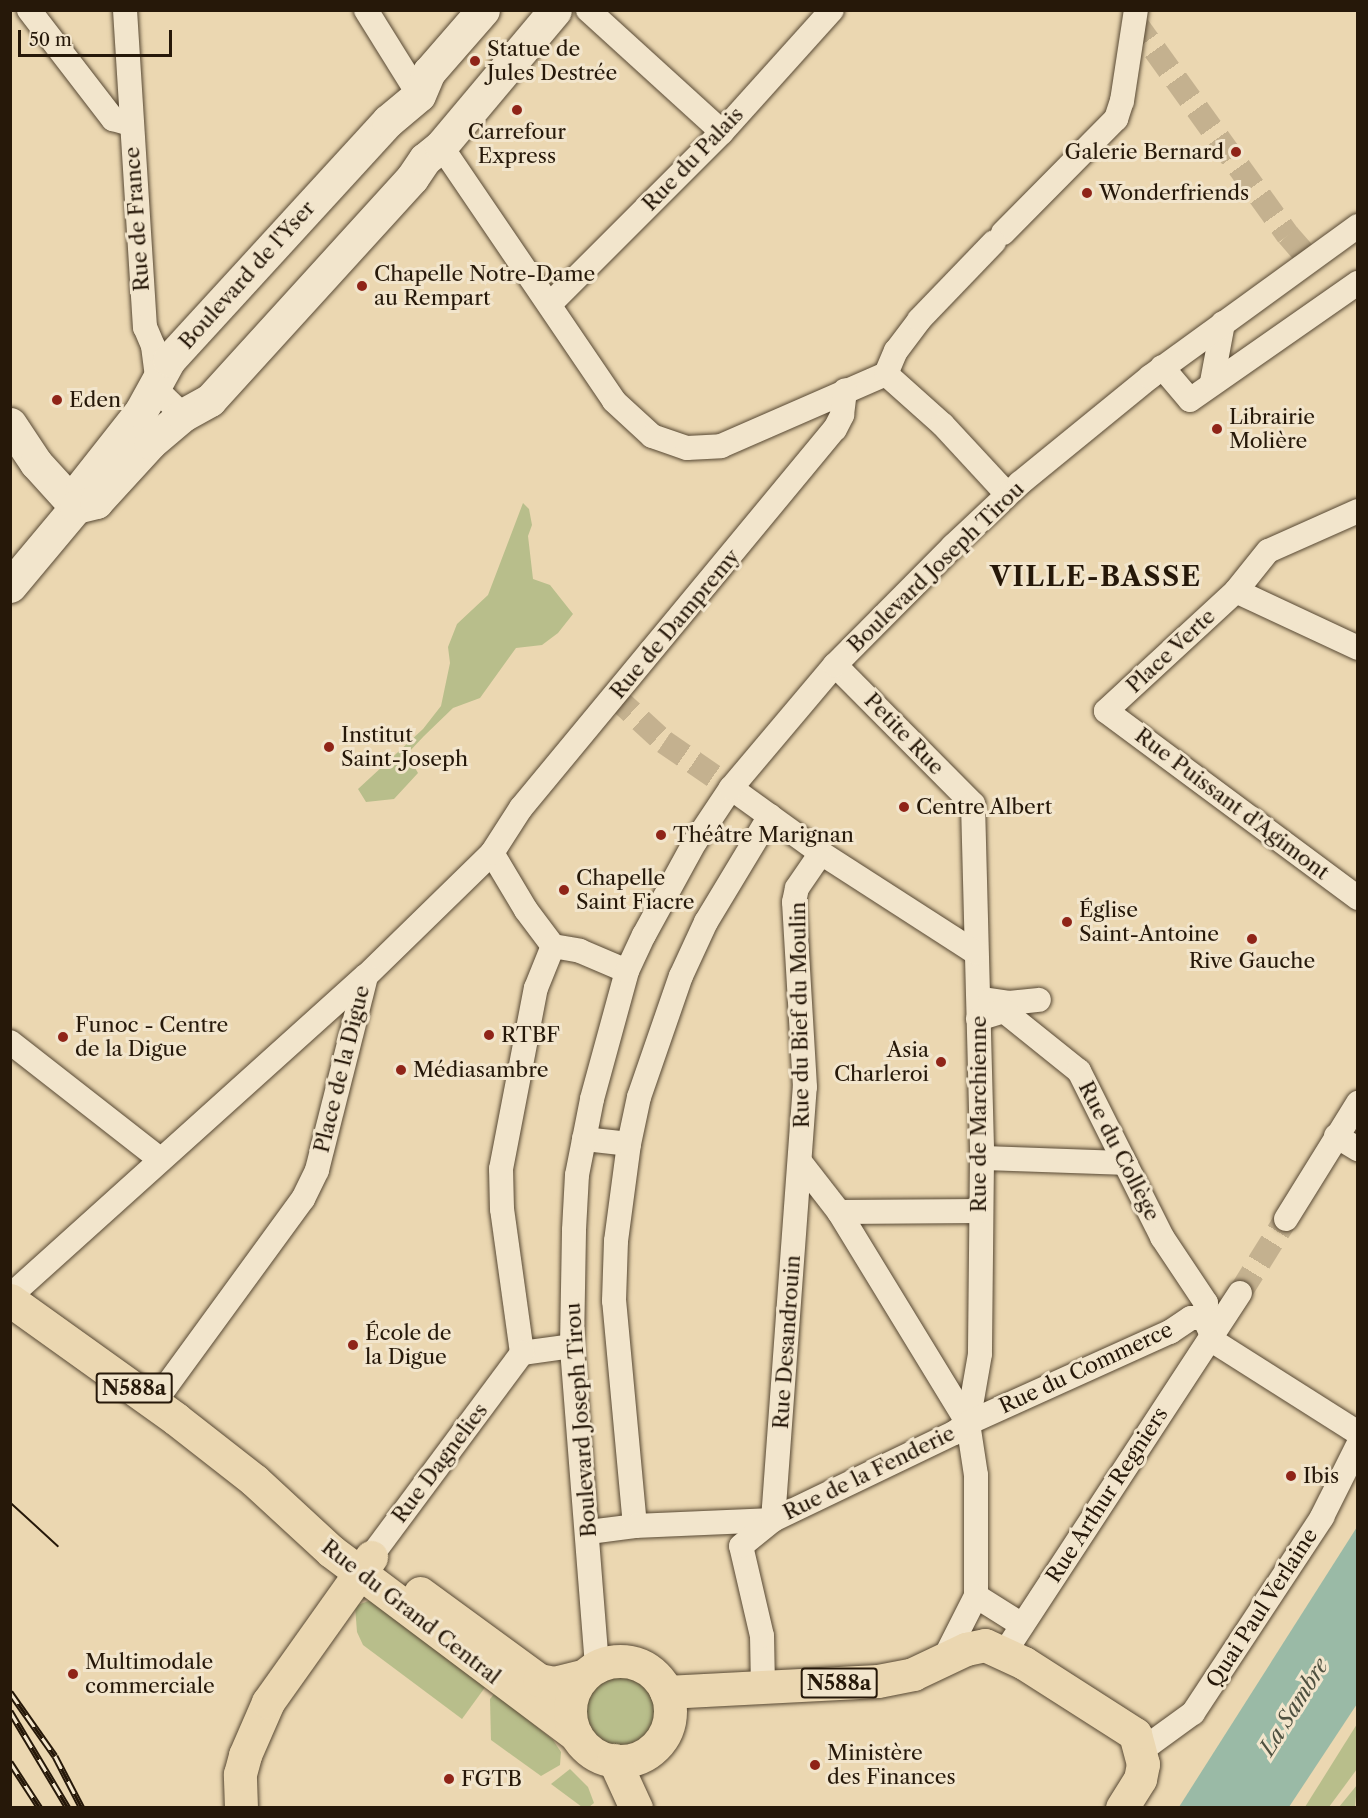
<!DOCTYPE html>
<html>
<head>
<meta charset="utf-8">
<style>
	body { margin:0 }
	#map { position:relative; width:1368px; height:1818px; overflow:hidden; background:#ebd7b1; font-family:"Libre Caslon Text",serif }
	div>[style] { position:absolute }
	[style*='--x'] { left:calc(var(--x)*1px); top:calc(var(--y)*1px); width:calc(var(--w)*1px); rotate:calc(var(--a)*1deg) }
	.green>* { inset:0; background:#b8be8b }
	.round { border-radius:50% }
	.water>* { inset:0; background:#9abaa6 }
	.street-tunnel>* { height:24px; margin-top:-12px; transform-origin:0; background:repeating-linear-gradient(90deg,#c4b18f 0 24px,transparent 0 36px) }
	.roads { filter:drop-shadow(0 0 2px #574833) drop-shadow(0 0 2px #574833) }
	.street>* { height:24px; margin:-12px; padding:0 12px; transform-origin:12px; border-radius:12px; background:#f2e5cc }
	.secondary>* { height:33px; margin:-16.5px; padding:0 16.5px; transform-origin:16.5px; border-radius:16.5px; background:#f2e5cc }
	.primary>* { height:33px; margin:-16.5px; padding:0 16.5px; transform-origin:16.5px; border-radius:16.5px; background:#ebd7b1 }
	.primary>.ring { margin:-16.5px; padding:0; box-sizing:content-box; background:none; border:33px solid #ebd7b1; border-radius:50% }
	.tram>* { height:1.5px; margin:-0.75px; padding:0 0.75px; transform-origin:0.75px; border-radius:0.75px; background:#261809 }
	.rail>* { height:7px; margin-top:-3.5px; transform-origin:0; background:repeating-linear-gradient(90deg,#f2e5cc 0 14px,#261809 0 28px); box-sizing:border-box; border-block:2px solid #261809 }
	.dots>* { width:16px; height:16px; translate:-50% -50%; box-sizing:border-box; border:3px solid #f2e5cc; border-radius:50% }
	span { translate:-50% -50%; white-space:nowrap; text-align:center; line-height:1.15; -webkit-text-stroke:6px #f2e5cc; paint-order:stroke }
	.shield-label span { padding:2px 4px; background:#f2e5cc; border:2px solid; border-radius:4px; -webkit-text-stroke-width:0 }
	.shield-label { font-size:20px; color:#261809; font-weight:700 }
	.poi-label { font-size:21px; color:#261809 }
	.left { translate:0 -50%; text-align:left }
	.right { translate:-100% -50%; text-align:right }
	.street-label { font-size:21px; color:#261809 }
	.water-label { font-size:22px; color:#4f5140; font-style:italic }
	.district-label { font-size:27px; color:#261809; font-weight:700; letter-spacing:1.5px }
	.frame { position:absolute; inset:0; border:12px solid #261809; pointer-events:none }
	.scale { position:absolute; left:18px; top:30px; width:154px; height:27px; box-sizing:border-box; border:3px solid #261809; border-top:0; padding-left:8px; font-size:18px; line-height:21px; white-space:nowrap; color:#261809; -webkit-text-stroke:4px #f2e5cc; paint-order:stroke }
</style>
</head>
<body>
<div id="map">
	<div class="green">
		<div style="clip-path:polygon(523px 503px,529px 509px,532px 525px,528px 536px,533px 579px,550px 585px,573px 614px,558px 633px,542px 645px,516px 648px,480px 698px,453px 708px,424px 736px,407px 754px,418px 773px,394px 799px,366px 802px,358px 789px,423px 729px,441px 706px,450px 663px,448px 647px,457px 624px,488px 595px)"></div>
		<div style="clip-path:polygon(371px 1600px,486px 1686px,462px 1719px,363px 1645px,357px 1632px,355px 1606px)"></div>
		<div class="round" style="left:581px;top:1672px;width:74px;height:74px"></div>
		<div style="clip-path:polygon(495px 1693px,553px 1740px,561px 1752px,560px 1765px,541px 1776px,491px 1740px,490px 1699px)"></div>
		<div style="clip-path:polygon(1357px 1724px,1357px 1769px,1329px 1807px,1305px 1807px)"></div>
		<div style="clip-path:polygon(570px 1769px,588px 1787px,594px 1803px,589px 1807px,582px 1807px,551px 1784px)"></div>
		<div style="clip-path:polygon(1357px 1785px,1355px 1807px,1339px 1807px)"></div>
	</div>
	<div class="water">
		<div style="clip-path:polygon(1357px 1527px,1357px 1704px,1289px 1807px,1179px 1807px)"></div>
	</div>
	<div class="street-tunnel">
		<div style="--x:1134;--y:21;--w:264;--a:54.3"></div>
		<div style="--x:1288;--y:235;--w:33;--a:49"></div>
		<div style="--x:614;--y:696;--w:68;--a:42.6"></div>
		<div style="--x:664;--y:742;--w:81;--a:34.5"></div>
		<div style="--x:1240;--y:1293;--w:87;--a:-58.1"></div>
	</div>
	<div class="roads">
		<div class="street">
			<div style="--x:29;--y:10;--w:138;--a:52.4"></div>
			<div style="--x:113;--y:119;--w:18;--a:16"></div>
			<div style="--x:125;--y:10;--w:318;--a:86.4"></div>
			<div style="--x:145;--y:327;--w:21;--a:67"></div>
			<div style="--x:153;--y:346;--w:46;--a:82.6"></div>
			<div style="--x:159;--y:392;--w:33;--a:44"></div>
			<div style="--x:366;--y:10;--w:100;--a:58.1"></div>
			<div style="--x:588;--y:10;--w:181;--a:42.3"></div>
			<div style="--x:441;--y:146;--w:308;--a:55.8"></div>
			<div style="--x:614;--y:401;--w:52;--a:42.6"></div>
			<div style="--x:652;--y:436;--w:37;--a:19"></div>
			<div style="--x:687;--y:448;--w:34;--a:-3"></div>
			<div style="--x:721;--y:446;--w:180;--a:-23.6"></div>
			<div style="--x:1003;--y:233;--w:161;--a:-45.3"></div>
			<div style="--x:1116;--y:119;--w:19;--a:-72"></div>
			<div style="--x:1122;--y:101;--w:92;--a:-81.3"></div>
			<div style="--x:550;--y:304;--w:243;--a:-45"></div>
			<div style="--x:722;--y:132;--w:164;--a:-48"></div>
			<div style="--x:1162;--y:367;--w:43;--a:49.7"></div>
			<div style="--x:1190;--y:400;--w:205;--a:-34.9"></div>
			<div style="--x:886;--y:374;--w:76;--a:41.8"></div>
			<div style="--x:943;--y:425;--w:94;--a:47.2"></div>
			<div style="--x:886;--y:374;--w:25;--a:-67"></div>
			<div style="--x:896;--y:351;--w:39;--a:-53"></div>
			<div style="--x:919;--y:320;--w:108;--a:-46.1"></div>
			<div style="--x:1212;--y:382;--w:60;--a:-79.4"></div>
			<div style="--x:1358;--y:511;--w:98;--a:156"></div>
			<div style="--x:1268;--y:551;--w:51;--a:128.7"></div>
			<div style="--x:1236;--y:591;--w:177;--a:137.3"></div>
			<div style="--x:1106;--y:711;--w:314;--a:36.6"></div>
			<div style="--x:1236;--y:591;--w:135;--a:25"></div>
			<div style="--x:835;--y:665;--w:196;--a:45.2"></div>
			<div style="--x:973;--y:804;--w:354;--a:88.5"></div>
			<div style="--x:982;--y:1158;--w:196;--a:90.6"></div>
			<div style="--x:980;--y:1354;--w:70;--a:99.9"></div>
			<div style="--x:968;--y:1423;--w:53;--a:81.3"></div>
			<div style="--x:976;--y:1475;--w:121;--a:90"></div>
			<div style="--x:976;--y:1596;--w:73;--a:116.9"></div>
			<div style="--x:731;--y:788;--w:111;--a:35.8"></div>
			<div style="--x:821;--y:853;--w:184;--a:32.8"></div>
			<div style="--x:492;--y:853;--w:66;--a:59.2"></div>
			<div style="--x:526;--y:910;--w:45;--a:53.1"></div>
			<div style="--x:553;--y:946;--w:27;--a:10"></div>
			<div style="--x:580;--y:951;--w:51;--a:23.1"></div>
			<div style="--x:990;--y:1000;--w:19;--a:9"></div>
			<div style="--x:1009;--y:1003;--w:30;--a:-6"></div>
			<div style="--x:978;--y:1019;--w:27;--a:-17"></div>
			<div style="--x:1004;--y:1011;--w:96;--a:38.7"></div>
			<div style="--x:1079;--y:1071;--w:186;--a:63.4"></div>
			<div style="--x:1162;--y:1237;--w:79;--a:56.3"></div>
			<div style="--x:1206;--y:1303;--w:15;--a:98"></div>
			<div style="--x:1204;--y:1318;--w:14;--a:65"></div>
			<div style="--x:10;--y:1042;--w:190;--a:38"></div>
			<div style="--x:1336;--y:1136;--w:26;--a:31"></div>
			<div style="--x:584;--y:1139;--w:45;--a:6.3"></div>
			<div style="--x:982;--y:1158;--w:142;--a:2"></div>
			<div style="--x:801;--y:1163;--w:62;--a:52.2"></div>
			<div style="--x:839;--y:1212;--w:247;--a:58.6"></div>
			<div style="--x:839;--y:1212;--w:141;--a:-0.4"></div>
			<div style="--x:1286;--y:1219;--w:137;--a:-58.2"></div>
			<div style="--x:10;--y:1296;--w:479;--a:-42"></div>
			<div style="--x:366;--y:976;--w:176;--a:-44.3"></div>
			<div style="--x:492;--y:853;--w:54;--a:-57.2"></div>
			<div style="--x:521;--y:808;--w:492;--a:-50.4"></div>
			<div style="--x:835;--y:429;--w:16;--a:-63"></div>
			<div style="--x:842;--y:415;--w:25;--a:-83"></div>
			<div style="--x:1210;--y:1339;--w:175;--a:32.4"></div>
			<div style="--x:522;--y:1353;--w:145;--a:-97.9"></div>
			<div style="--x:502;--y:1209;--w:40;--a:-91.4"></div>
			<div style="--x:501;--y:1169;--w:184;--a:-79.1"></div>
			<div style="--x:536;--y:988;--w:45;--a:-68"></div>
			<div style="--x:522;--y:1353;--w:50;--a:-8"></div>
			<div style="--x:154;--y:1403;--w:253;--a:-53.9"></div>
			<div style="--x:303;--y:1199;--w:32;--a:-64"></div>
			<div style="--x:317;--y:1170;--w:200;--a:-75.8"></div>
			<div style="--x:635;--y:1526;--w:226;--a:-95.3"></div>
			<div style="--x:614;--y:1301;--w:60;--a:-88.1"></div>
			<div style="--x:616;--y:1241;--w:98;--a:-82.4"></div>
			<div style="--x:629;--y:1144;--w:48;--a:-78"></div>
			<div style="--x:639;--y:1097;--w:128;--a:-70.9"></div>
			<div style="--x:681;--y:976;--w:60;--a:-65.2"></div>
			<div style="--x:706;--y:922;--w:124;--a:-58.9"></div>
			<div style="--x:589;--y:1532;--w:46;--a:-7.4"></div>
			<div style="--x:635;--y:1526;--w:138;--a:-2.5"></div>
			<div style="--x:773;--y:1520;--w:201;--a:-25.7"></div>
			<div style="--x:954;--y:1433;--w:17;--a:-36"></div>
			<div style="--x:968;--y:1423;--w:222;--a:-24.3"></div>
			<div style="--x:1170;--y:1332;--w:25;--a:-34"></div>
			<div style="--x:1191;--y:1318;--w:13;--a:0"></div>
			<div style="--x:372;--y:1555;--w:252;--a:-53.4"></div>
			<div style="--x:976;--y:1596;--w:54;--a:32.2"></div>
			<div style="--x:1005;--y:1652;--w:429;--a:-56.8"></div>
			<div style="--x:597;--y:1666;--w:321;--a:-94.5"></div>
			<div style="--x:572;--y:1346;--w:116;--a:-89"></div>
			<div style="--x:574;--y:1230;--w:55;--a:-86.9"></div>
			<div style="--x:577;--y:1175;--w:77;--a:-78.8"></div>
			<div style="--x:592;--y:1099;--w:133;--a:-74.7"></div>
			<div style="--x:627;--y:971;--w:40;--a:-65"></div>
			<div style="--x:644;--y:935;--w:106;--a:-61.3"></div>
			<div style="--x:695;--y:842;--w:65;--a:-56.3"></div>
			<div style="--x:731;--y:788;--w:161;--a:-49.8"></div>
			<div style="--x:835;--y:665;--w:168;--a:-45.2"></div>
			<div style="--x:953;--y:546;--w:92;--a:-43.2"></div>
			<div style="--x:1020;--y:483;--w:168;--a:-39.2"></div>
			<div style="--x:1150;--y:377;--w:257;--a:-36"></div>
			<div style="--x:763;--y:1687;--w:51;--a:-91.1"></div>
			<div style="--x:762;--y:1636;--w:92;--a:-103.1"></div>
			<div style="--x:741;--y:1546;--w:41;--a:-39.1"></div>
			<div style="--x:773;--y:1520;--w:434;--a:-85.8"></div>
			<div style="--x:805;--y:1087;--w:185;--a:-93.4"></div>
			<div style="--x:794;--y:902;--w:14;--a:-78"></div>
			<div style="--x:797;--y:888;--w:42;--a:-55.6"></div>
			<div style="--x:1142;--y:1750;--w:63;--a:-36"></div>
			<div style="--x:1193;--y:1713;--w:235;--a:-56.6"></div>
			<div style="--x:1322;--y:1517;--w:80;--a:-63.4"></div>
		</div>
		<div class="secondary">
			<div style="--x:10;--y:424;--w:47;--a:56.3"></div>
			<div style="--x:36;--y:463;--w:59;--a:47.7"></div>
			<div style="--x:82;--y:486;--w:95;--a:-51.8"></div>
			<div style="--x:141;--y:411;--w:58;--a:-61.2"></div>
			<div style="--x:169;--y:360;--w:324;--a:-47.5"></div>
			<div style="--x:388;--y:121;--w:40;--a:-40"></div>
			<div style="--x:419;--y:95;--w:25;--a:-67"></div>
			<div style="--x:429;--y:72;--w:82;--a:-48.9"></div>
			<div style="--x:10;--y:586;--w:103;--a:-50.1"></div>
			<div style="--x:76;--y:507;--w:21;--a:-14"></div>
			<div style="--x:96;--y:502;--w:80;--a:-47.5"></div>
			<div style="--x:150;--y:443;--w:43;--a:-40.3"></div>
			<div style="--x:183;--y:415;--w:31;--a:-29"></div>
			<div style="--x:210;--y:400;--w:300;--a:-47.7"></div>
			<div style="--x:412;--y:178;--w:23;--a:-56"></div>
			<div style="--x:425;--y:159;--w:21;--a:-39"></div>
			<div style="--x:441;--y:146;--w:177;--a:-50"></div>
		</div>
		<div class="primary">
			<div style="--x:10;--y:1300;--w:204;--a:35.6"></div>
			<div style="--x:176;--y:1419;--w:99;--a:38"></div>
			<div style="--x:254;--y:1480;--w:105;--a:42.7"></div>
			<div style="--x:331;--y:1551;--w:306;--a:36.9"></div>
			<div style="--x:420;--y:1593;--w:147;--a:36.2"></div>
			<div style="--x:539;--y:1680;--w:15;--a:11"></div>
			<div style="--x:554;--y:1683;--w:30;--a:-14"></div>
			<div class="ring" style="left:570px;top:1661px;width:67px;height:67px"></div>
			<div style="--x:666;--y:1692;--w:212;--a:-3"></div>
			<div style="--x:878;--y:1681;--w:36;--a:-11"></div>
			<div style="--x:913;--y:1674;--w:59;--a:-25.3"></div>
			<div style="--x:966;--y:1649;--w:19;--a:-12"></div>
			<div style="--x:985;--y:1645;--w:43;--a:24.8"></div>
			<div style="--x:1024;--y:1663;--w:132;--a:32.6"></div>
			<div style="--x:1135;--y:1734;--w:31;--a:75"></div>
			<div style="--x:1143;--y:1764;--w:15;--a:101"></div>
			<div style="--x:1140;--y:1779;--w:34;--a:122"></div>
			<div style="--x:614;--y:1760;--w:53;--a:65.4"></div>
			<div style="--x:241;--y:1808;--w:34;--a:-92"></div>
			<div style="--x:240;--y:1774;--w:20;--a:-75"></div>
			<div style="--x:245;--y:1755;--w:58;--a:-66.5"></div>
			<div style="--x:268;--y:1702;--w:178;--a:-54.6"></div>
		</div>
	</div>
	<div class="tram">
		<div style="--x:10;--y:1502;--w:65;--a:42.5"></div>
	</div>
	<div class="rail">
		<div style="--x:10;--y:1692;--w:78;--a:54.9"></div>
		<div style="--x:55;--y:1756;--w:59;--a:62.6"></div>
		<div style="--x:10;--y:1711;--w:113;--a:59.1"></div>
		<div style="--x:10;--y:1762;--w:55;--a:56.9"></div>
	</div>
	<div class="dots">
		<div style="left:475px;top:61px;background:#8f2418"></div>
		<div style="left:517px;top:110px;background:#8f2418"></div>
		<div style="left:1236px;top:152px;background:#8f2418"></div>
		<div style="left:1087px;top:193px;background:#8f2418"></div>
		<div style="left:362px;top:286px;background:#8f2418"></div>
		<div style="left:57px;top:400px;background:#8f2418"></div>
		<div style="left:1217px;top:429px;background:#8f2418"></div>
		<div style="left:329px;top:747px;background:#8f2418"></div>
		<div style="left:904px;top:807px;background:#8f2418"></div>
		<div style="left:661px;top:835px;background:#8f2418"></div>
		<div style="left:564px;top:890px;background:#8f2418"></div>
		<div style="left:1067px;top:922px;background:#8f2418"></div>
		<div style="left:1252px;top:939px;background:#8f2418"></div>
		<div style="left:489px;top:1035px;background:#8f2418"></div>
		<div style="left:63px;top:1037px;background:#8f2418"></div>
		<div style="left:941px;top:1062px;background:#8f2418"></div>
		<div style="left:401px;top:1070px;background:#8f2418"></div>
		<div style="left:353px;top:1345px;background:#8f2418"></div>
		<div style="left:1291px;top:1476px;background:#8f2418"></div>
		<div style="left:73px;top:1674px;background:#8f2418"></div>
		<div style="left:815px;top:1765px;background:#8f2418"></div>
		<div style="left:449px;top:1779px;background:#8f2418"></div>
	</div>
	<div class="shield-label">
		<span style="left:134px;top:1388px">N588a</span>
		<span style="left:839px;top:1683px">N588a</span>
	</div>
	<div class="poi-label">
		<span class="left" style="left:487px;top:61px">Statue de<br>Jules Destrée</span>
		<span style="left:517px;top:144px">Carrefour<br>Express</span>
		<span class="right" style="left:1224px;top:152px">Galerie Bernard</span>
		<span class="left" style="left:1099px;top:193px">Wonderfriends</span>
		<span class="left" style="left:374px;top:286px">Chapelle Notre-Dame<br>au Rempart</span>
		<span class="left" style="left:69px;top:400px">Eden</span>
		<span class="left" style="left:1229px;top:429px">Librairie<br>Molière</span>
		<span class="left" style="left:341px;top:747px">Institut<br>Saint-Joseph</span>
		<span class="left" style="left:916px;top:807px">Centre Albert</span>
		<span class="left" style="left:673px;top:835px">Théâtre Marignan</span>
		<span class="left" style="left:576px;top:890px">Chapelle<br>Saint Fiacre</span>
		<span class="left" style="left:1079px;top:922px">Église<br>Saint-Antoine</span>
		<span style="left:1252px;top:961px">Rive Gauche</span>
		<span class="left" style="left:75px;top:1037px">Funoc - Centre<br>de la Digue</span>
		<span class="left" style="left:501px;top:1035px">RTBF</span>
		<span class="right" style="left:929px;top:1062px">Asia<br>Charleroi</span>
		<span class="left" style="left:413px;top:1070px">Médiasambre</span>
		<span class="left" style="left:365px;top:1345px">École de<br>la Digue</span>
		<span class="left" style="left:1303px;top:1476px">Ibis</span>
		<span class="left" style="left:85px;top:1674px">Multimodale<br>commerciale</span>
		<span class="left" style="left:827px;top:1765px">Ministère<br>des Finances</span>
		<span class="left" style="left:461px;top:1779px">FGTB</span>
	</div>
	<div class="street-label">
		<span style="left:693px;top:159px;rotate:-46deg">Rue du Palais</span>
		<span style="left:137px;top:219px;rotate:-94deg">Rue de France</span>
		<span style="left:247px;top:275px;rotate:-48deg">Boulevard de l'Yser</span>
		<span style="left:936px;top:567px;rotate:-44deg">Boulevard Joseph Tirou</span>
		<span style="left:675px;top:624px;rotate:-50deg">Rue de Dampremy</span>
		<span style="left:1171px;top:651px;rotate:-43deg">Place Verte</span>
		<span style="left:904px;top:734px;rotate:46deg">Petite Rue</span>
		<span style="left:1232px;top:804px;rotate:37deg">Rue Puissant d'Agimont</span>
		<span style="left:800px;top:1015px;rotate:-91deg">Rue du Bief du Moulin</span>
		<span style="left:342px;top:1069px;rotate:-76deg">Place de la Digue</span>
		<span style="left:979px;top:1114px;rotate:-90deg">Rue de Marchienne</span>
		<span style="left:1119px;top:1151px;rotate:63deg">Rue du Collège</span>
		<span style="left:787px;top:1342px;rotate:-86deg">Rue Desandrouin</span>
		<span style="left:1086px;top:1368px;rotate:-25deg">Rue du Commerce</span>
		<span style="left:581px;top:1420px;rotate:-94deg">Boulevard Joseph Tirou</span>
		<span style="left:440px;top:1463px;rotate:-53deg">Rue Dagnelies</span>
		<span style="left:869px;top:1473px;rotate:-26deg">Rue de la Fenderie</span>
		<span style="left:1107px;top:1495px;rotate:-57deg">Rue Arthur Regniers</span>
		<span style="left:1262px;top:1608px;rotate:-57deg">Quai Paul Verlaine</span>
		<span style="left:411px;top:1612px;rotate:38deg">Rue du Grand Central</span>
	</div>
	<div class="water-label">
		<span style="left:1294px;top:1707px;rotate:-58deg">La Sambre</span>
	</div>
	<div class="district-label">
		<span style="left:1096px;top:577px">VILLE-BASSE</span>
	</div>
	<div class="frame"></div>
	<div class="scale">50 m</div>
</div>
</body>
</html>
